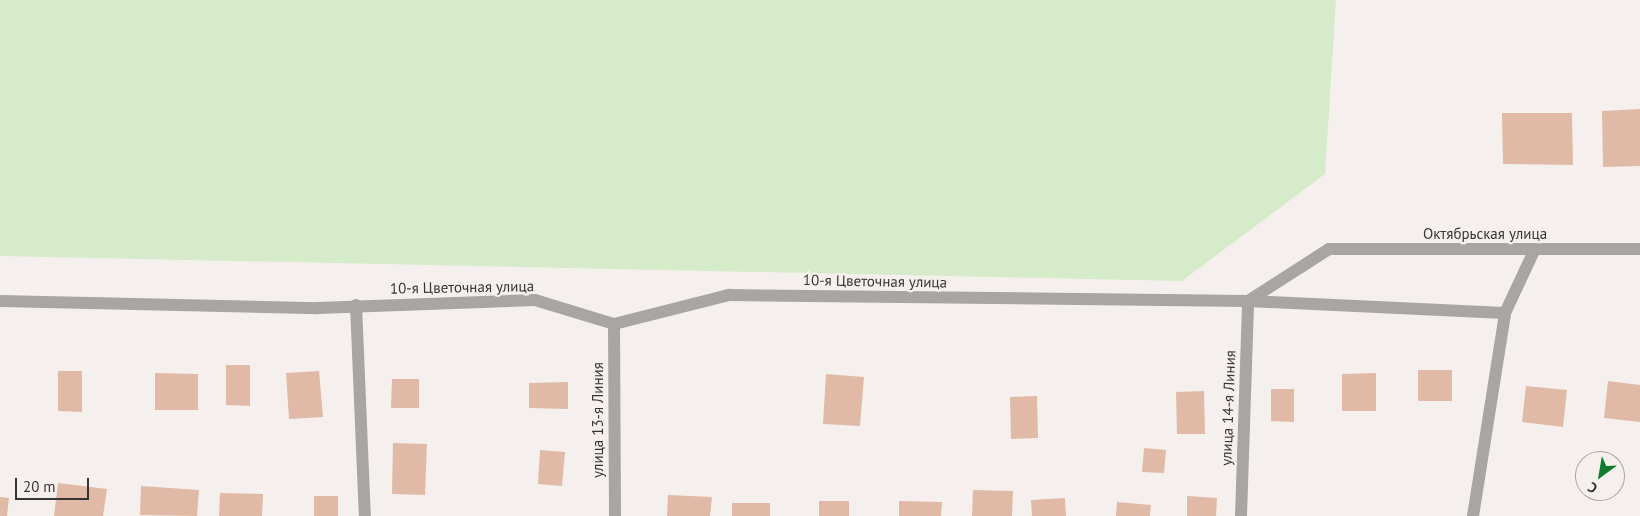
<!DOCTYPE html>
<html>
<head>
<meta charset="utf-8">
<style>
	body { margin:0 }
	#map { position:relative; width:1640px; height:516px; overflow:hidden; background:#f5f0ed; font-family:"PT Sans",sans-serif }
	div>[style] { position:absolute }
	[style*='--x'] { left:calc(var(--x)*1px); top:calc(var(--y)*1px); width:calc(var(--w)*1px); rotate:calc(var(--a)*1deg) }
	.green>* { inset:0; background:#d6ebca }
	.building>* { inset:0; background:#e0baa6 }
	.service>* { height:12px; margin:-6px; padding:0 6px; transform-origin:6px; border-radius:6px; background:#a7a6a4 }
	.minor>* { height:12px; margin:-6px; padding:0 6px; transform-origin:6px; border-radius:6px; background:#a7a6a4 }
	span { translate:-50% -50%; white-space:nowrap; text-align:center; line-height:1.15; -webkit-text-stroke:4.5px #f5f0ed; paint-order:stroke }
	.street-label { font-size:15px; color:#373534 }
	.north { position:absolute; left:1575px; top:451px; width:50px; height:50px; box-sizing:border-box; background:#f5f0ed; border:1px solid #a9a5a3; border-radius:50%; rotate:212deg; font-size:14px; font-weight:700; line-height:20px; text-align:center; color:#373534 }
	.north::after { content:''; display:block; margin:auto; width:18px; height:22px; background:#127a2d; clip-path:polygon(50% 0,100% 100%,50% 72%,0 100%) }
	.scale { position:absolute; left:15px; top:478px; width:74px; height:22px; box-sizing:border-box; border:2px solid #373534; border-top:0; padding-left:6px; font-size:15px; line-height:18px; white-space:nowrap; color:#373534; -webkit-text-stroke:4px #f5f0ed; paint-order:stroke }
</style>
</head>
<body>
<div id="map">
	<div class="green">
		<div style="clip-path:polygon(0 0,1336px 0,1325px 174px,1182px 281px,0 256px)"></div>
	</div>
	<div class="building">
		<div style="clip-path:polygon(1640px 109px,1640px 166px,1603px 167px,1602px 111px)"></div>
		<div style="clip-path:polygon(1502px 113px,1572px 113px,1573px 165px,1503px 164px)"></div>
		<div style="clip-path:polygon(226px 365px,250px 365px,250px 406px,226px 405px)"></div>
		<div style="clip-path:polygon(1418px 370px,1452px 370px,1452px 401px,1418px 401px)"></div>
		<div style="clip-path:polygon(58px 371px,82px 371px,82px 412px,58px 411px)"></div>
		<div style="clip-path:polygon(319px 371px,323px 417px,289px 419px,286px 373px)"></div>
		<div style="clip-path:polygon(155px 373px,198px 374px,198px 410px,155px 410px)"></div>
		<div style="clip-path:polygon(1376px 373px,1376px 411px,1342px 411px,1342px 374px)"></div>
		<div style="clip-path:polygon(826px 374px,864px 377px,860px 426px,823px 424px)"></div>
		<div style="clip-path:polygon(392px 379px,419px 379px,419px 408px,391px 408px)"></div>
		<div style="clip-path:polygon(1608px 381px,1640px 385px,1640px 422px,1604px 418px)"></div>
		<div style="clip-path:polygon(568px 382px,568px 409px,529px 408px,529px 383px)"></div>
		<div style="clip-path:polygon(1526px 386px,1567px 390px,1563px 427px,1522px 422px)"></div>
		<div style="clip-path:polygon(1271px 389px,1294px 389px,1294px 422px,1271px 421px)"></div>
		<div style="clip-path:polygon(1204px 391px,1205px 434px,1177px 434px,1176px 392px)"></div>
		<div style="clip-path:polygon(1037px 396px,1038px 438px,1011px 439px,1010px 397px)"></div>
		<div style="clip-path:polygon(393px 443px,427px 444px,425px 495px,392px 494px)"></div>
		<div style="clip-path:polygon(1144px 448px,1166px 450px,1164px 473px,1142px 472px)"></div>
		<div style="clip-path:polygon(540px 450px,565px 452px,562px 486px,538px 484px)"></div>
		<div style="clip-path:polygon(58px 483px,107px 489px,103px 516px,54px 516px)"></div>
		<div style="clip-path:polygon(141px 486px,199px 490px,197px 516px,140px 515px)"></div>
		<div style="clip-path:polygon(973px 490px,1013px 491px,1012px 516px,972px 516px)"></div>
		<div style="clip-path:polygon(220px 493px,263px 494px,262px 516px,219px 516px)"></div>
		<div style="clip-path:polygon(668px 495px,712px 497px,710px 516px,667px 516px)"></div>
		<div style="clip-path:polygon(314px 496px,338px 496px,338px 516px,314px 516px)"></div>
		<div style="clip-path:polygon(1187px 496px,1217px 498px,1216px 516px,1187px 516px)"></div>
		<div style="clip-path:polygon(0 497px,9px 498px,7px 516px,0 516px)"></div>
		<div style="clip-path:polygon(1065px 498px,1066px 516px,1032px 516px,1031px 500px)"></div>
		<div style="clip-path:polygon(819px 501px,849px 501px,849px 516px,819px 516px)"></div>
		<div style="clip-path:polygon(899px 501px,942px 502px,941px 516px,899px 516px)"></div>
		<div style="clip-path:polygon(1117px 502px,1151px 505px,1150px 516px,1116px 516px)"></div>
		<div style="clip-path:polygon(732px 503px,770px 503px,770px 516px,732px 516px)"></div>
	</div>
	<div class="service">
		<div style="--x:1329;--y:249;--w:311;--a:0"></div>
		<div style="--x:0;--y:301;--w:318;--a:1.3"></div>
		<div style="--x:318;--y:308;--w:217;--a:-2.1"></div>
		<div style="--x:535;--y:300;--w:83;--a:16.9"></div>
		<div style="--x:614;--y:324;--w:119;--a:-14.2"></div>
		<div style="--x:729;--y:295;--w:519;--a:0.66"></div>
		<div style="--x:1248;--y:301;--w:257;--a:2.7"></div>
		<div style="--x:356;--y:305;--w:211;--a:87.6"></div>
		<div style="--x:614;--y:324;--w:192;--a:89.7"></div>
		<div style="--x:1241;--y:516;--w:215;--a:-88.1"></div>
		<div style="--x:1473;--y:516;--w:206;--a:-81"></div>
		<div style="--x:1505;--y:313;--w:68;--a:-64.9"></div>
	</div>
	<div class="minor">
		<div style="--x:1248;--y:301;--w:96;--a:-32.7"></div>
	</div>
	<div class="street-label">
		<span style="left:1485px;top:234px">Октябрьская улица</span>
		<span style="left:875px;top:281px;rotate:1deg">10-я Цветочная улица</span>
		<span style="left:462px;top:287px;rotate:-1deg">10-я Цветочная улица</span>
		<span style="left:1228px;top:408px;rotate:-88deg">улица 14-я Линия</span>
		<span style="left:598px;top:420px;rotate:-90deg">улица 13-я Линия</span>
	</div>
	<div class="north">С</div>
	<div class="scale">20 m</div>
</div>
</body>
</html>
